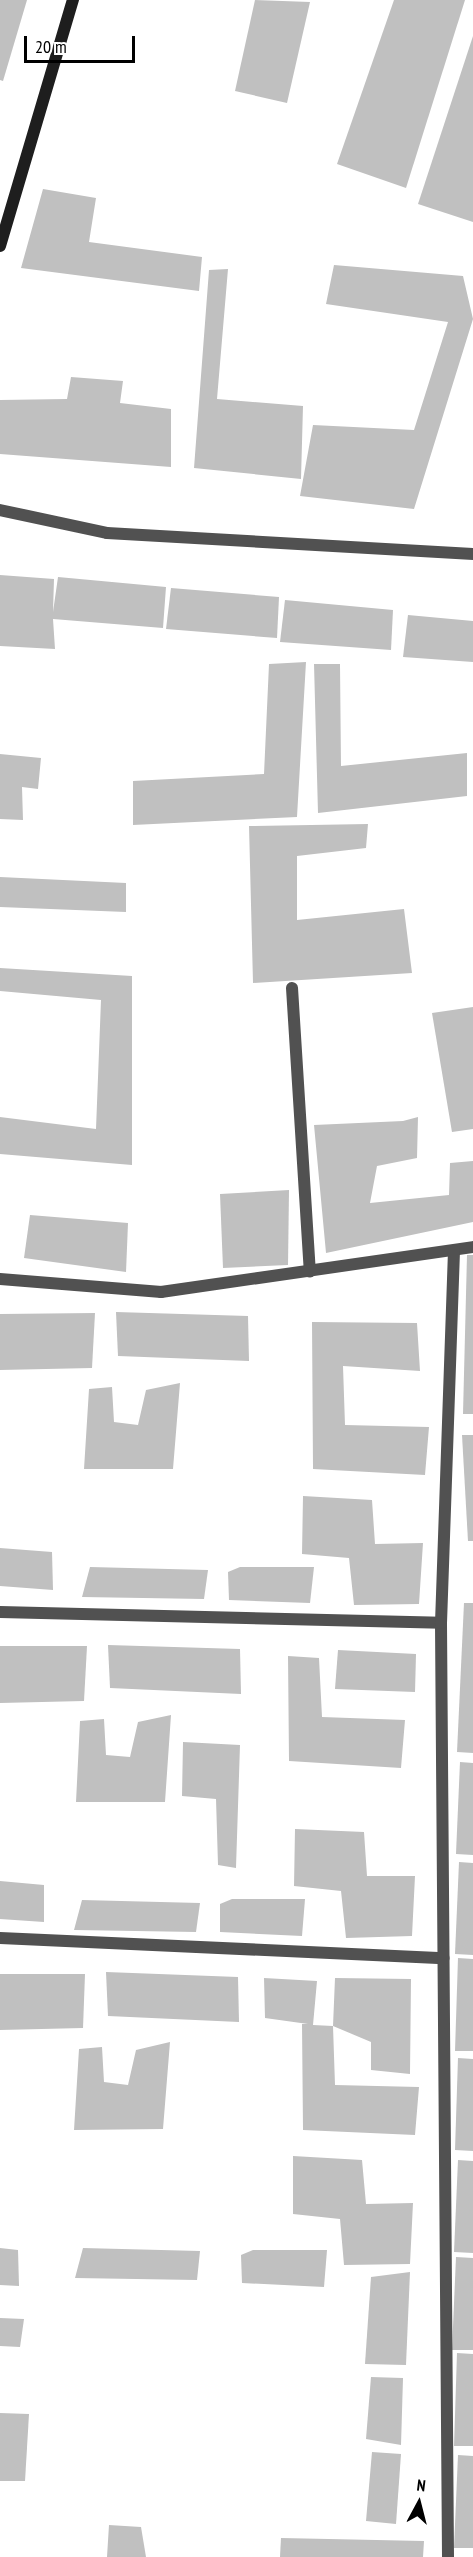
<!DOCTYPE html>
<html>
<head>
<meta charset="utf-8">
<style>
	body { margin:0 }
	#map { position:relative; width:473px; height:2557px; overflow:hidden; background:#fff; font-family:"PT Sans Narrow",sans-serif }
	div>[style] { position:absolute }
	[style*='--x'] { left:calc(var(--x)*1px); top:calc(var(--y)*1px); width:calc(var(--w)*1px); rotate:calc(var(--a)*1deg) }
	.building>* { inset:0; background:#c0c0c0 }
	.street>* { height:12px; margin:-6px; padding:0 6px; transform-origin:6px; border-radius:6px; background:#515151 }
	.secondary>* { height:12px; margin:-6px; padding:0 6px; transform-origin:6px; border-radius:6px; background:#1e1e1e }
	span { translate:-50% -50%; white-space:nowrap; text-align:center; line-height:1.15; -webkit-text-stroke:5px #fff; paint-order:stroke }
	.north { position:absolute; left:389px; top:2473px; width:60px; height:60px; -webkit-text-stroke:4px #fff; paint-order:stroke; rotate:7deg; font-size:16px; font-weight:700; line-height:24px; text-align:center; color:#000 }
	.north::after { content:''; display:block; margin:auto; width:21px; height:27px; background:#000; clip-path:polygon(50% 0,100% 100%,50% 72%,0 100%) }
	.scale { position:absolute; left:24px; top:36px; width:111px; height:27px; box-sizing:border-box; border:3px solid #000; border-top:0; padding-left:8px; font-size:18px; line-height:21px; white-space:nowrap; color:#000; -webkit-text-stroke:4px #fff; paint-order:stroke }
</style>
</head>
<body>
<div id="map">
	<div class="building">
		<div style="clip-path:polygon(0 0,27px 0,3px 81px,0 80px)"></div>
		<div style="clip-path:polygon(255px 0,310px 2px,287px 103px,235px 91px)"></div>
		<div style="clip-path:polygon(394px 0,465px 0,406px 188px,337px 164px)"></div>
		<div style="clip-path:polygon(473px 36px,473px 222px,418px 204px)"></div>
		<div style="clip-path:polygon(43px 189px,96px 198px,89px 242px,202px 257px,199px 291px,21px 268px)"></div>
		<div style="clip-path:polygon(334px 265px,463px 276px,473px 319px,414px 509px,300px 496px,313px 425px,414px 430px,448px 322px,326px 304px)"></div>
		<div style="clip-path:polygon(228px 269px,217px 399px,303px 406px,301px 479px,194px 468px,209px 270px)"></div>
		<div style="clip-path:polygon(71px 377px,123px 381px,120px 403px,171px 409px,171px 467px,0 454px,0 400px,67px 399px)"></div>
		<div style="clip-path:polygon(0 575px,54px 579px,53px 612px,58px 577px,166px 587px,163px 628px,53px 619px,55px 649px,0 646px)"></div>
		<div style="clip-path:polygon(171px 588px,279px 597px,277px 638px,166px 629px)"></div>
		<div style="clip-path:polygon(285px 600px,393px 610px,391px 650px,280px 642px)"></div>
		<div style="clip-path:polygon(408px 615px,473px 621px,473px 662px,403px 657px)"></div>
		<div style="clip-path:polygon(306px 662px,297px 817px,133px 825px,133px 781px,264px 774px,269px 664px)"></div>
		<div style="clip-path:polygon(314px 664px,340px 664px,341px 766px,467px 753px,467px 796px,318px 813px)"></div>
		<div style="clip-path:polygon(0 754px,41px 758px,38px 789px,22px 787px,23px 820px,0 819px)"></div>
		<div style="clip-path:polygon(368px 824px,366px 848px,297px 856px,297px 920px,404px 909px,412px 973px,253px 983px,249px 826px)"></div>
		<div style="clip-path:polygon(0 877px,126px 883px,126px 912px,0 907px)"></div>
		<div style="clip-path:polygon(0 968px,132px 976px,132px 1165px,0 1154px,0 1117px,96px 1129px,101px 1000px,0 991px)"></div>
		<div style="clip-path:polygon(473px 1007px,473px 1129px,452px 1132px,432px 1013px)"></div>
		<div style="clip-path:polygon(418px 1117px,417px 1158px,377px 1166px,370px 1203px,449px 1195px,450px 1163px,473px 1161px,473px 1222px,326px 1253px,314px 1125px,403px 1121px)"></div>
		<div style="clip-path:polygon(289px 1190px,288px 1265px,223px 1268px,220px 1194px)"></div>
		<div style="clip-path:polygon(30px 1215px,128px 1223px,126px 1272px,24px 1258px)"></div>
		<div style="clip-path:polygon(467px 1255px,473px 1255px,473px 1414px,463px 1414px)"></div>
		<div style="clip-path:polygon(116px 1312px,248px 1316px,249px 1361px,118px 1356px)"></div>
		<div style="clip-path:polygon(95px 1313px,92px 1368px,0 1370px,0 1314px)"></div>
		<div style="clip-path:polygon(312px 1322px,417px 1323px,420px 1371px,343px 1366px,345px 1425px,429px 1427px,425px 1475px,313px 1469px)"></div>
		<div style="clip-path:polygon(180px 1383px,173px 1469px,84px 1469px,89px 1389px,112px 1387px,114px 1422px,138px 1425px,146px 1390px)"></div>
		<div style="clip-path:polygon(462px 1435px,473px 1435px,473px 1541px,468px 1541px)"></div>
		<div style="clip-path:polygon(303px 1496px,372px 1500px,375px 1544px,423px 1543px,419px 1604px,354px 1605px,349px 1558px,302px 1554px)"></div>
		<div style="clip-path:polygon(0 1548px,52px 1552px,53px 1590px,0 1586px)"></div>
		<div style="clip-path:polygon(90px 1567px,208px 1570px,204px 1599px,82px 1597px)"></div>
		<div style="clip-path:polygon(240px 1567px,314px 1567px,310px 1603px,229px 1600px,228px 1572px)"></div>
		<div style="clip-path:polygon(464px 1603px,473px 1603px,473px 1753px,457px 1752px)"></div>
		<div style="clip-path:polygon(108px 1645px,240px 1649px,241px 1694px,110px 1688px)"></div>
		<div style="clip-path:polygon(0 1646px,87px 1646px,84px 1701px,0 1703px)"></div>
		<div style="clip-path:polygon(338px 1650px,416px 1654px,415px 1692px,335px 1689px)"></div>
		<div style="clip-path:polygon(288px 1656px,319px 1658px,322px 1717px,405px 1720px,401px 1768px,289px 1761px)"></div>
		<div style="clip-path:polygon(171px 1715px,165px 1802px,76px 1802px,80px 1721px,104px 1719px,106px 1755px,130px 1757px,138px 1722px)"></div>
		<div style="clip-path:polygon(183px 1742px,240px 1745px,236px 1868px,218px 1865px,216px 1799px,182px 1796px)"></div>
		<div style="clip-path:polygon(460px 1762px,473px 1763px,473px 1855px,456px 1854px)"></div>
		<div style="clip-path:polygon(295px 1829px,364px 1832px,367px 1876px,415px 1876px,412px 1936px,346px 1938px,341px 1891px,294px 1886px)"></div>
		<div style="clip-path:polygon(459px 1862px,473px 1863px,473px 1955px,455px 1954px)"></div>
		<div style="clip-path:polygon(0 1881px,44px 1885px,44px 1922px,0 1919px)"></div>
		<div style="clip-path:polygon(232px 1899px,305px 1899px,302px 1936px,220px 1932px,220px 1904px)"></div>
		<div style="clip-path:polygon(82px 1900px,200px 1903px,196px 1932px,74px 1930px)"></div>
		<div style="clip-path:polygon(458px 1958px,473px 1959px,473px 2051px,455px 2051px)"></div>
		<div style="clip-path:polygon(106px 1972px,238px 1977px,239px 2022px,108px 2016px)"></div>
		<div style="clip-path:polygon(0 1974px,85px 1974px,83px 2028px,0 2030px)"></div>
		<div style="clip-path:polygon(264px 1978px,317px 1981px,313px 2025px,333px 2026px,335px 1978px,411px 1979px,410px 2074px,371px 2070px,371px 2042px,333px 2026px,335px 2085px,419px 2087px,415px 2135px,303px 2130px,302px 2024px,308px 2024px,265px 2018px)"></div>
		<div style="clip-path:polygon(170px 2042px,163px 2129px,74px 2130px,79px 2049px,102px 2047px,104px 2082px,128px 2085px,136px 2050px)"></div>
		<div style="clip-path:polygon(458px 2058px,473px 2059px,473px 2151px,455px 2150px)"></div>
		<div style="clip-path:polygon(293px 2156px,362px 2160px,366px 2204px,413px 2203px,410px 2264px,344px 2265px,340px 2219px,293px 2214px)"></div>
		<div style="clip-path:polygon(458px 2160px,473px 2161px,473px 2253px,454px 2252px)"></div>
		<div style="clip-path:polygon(0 2248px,18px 2250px,19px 2286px,0 2285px)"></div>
		<div style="clip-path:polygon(83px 2248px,200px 2251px,197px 2280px,75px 2278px)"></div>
		<div style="clip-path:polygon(253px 2250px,327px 2250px,324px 2287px,242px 2283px,241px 2255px)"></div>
		<div style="clip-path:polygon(456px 2257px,473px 2258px,473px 2350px,452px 2350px)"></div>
		<div style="clip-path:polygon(410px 2272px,406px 2365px,365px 2364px,371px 2277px)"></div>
		<div style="clip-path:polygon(0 2318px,24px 2319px,20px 2347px,0 2346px)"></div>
		<div style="clip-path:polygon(457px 2353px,473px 2354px,473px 2446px,454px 2446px)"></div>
		<div style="clip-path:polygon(371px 2377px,403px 2378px,401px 2445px,366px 2439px)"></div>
		<div style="clip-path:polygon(0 2413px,29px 2414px,25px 2481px,0 2481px)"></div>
		<div style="clip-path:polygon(372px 2452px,401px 2454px,396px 2524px,366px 2521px)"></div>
		<div style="clip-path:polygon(458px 2455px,473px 2456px,473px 2548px,454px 2548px)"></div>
		<div style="clip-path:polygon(109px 2525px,141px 2527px,146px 2557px,107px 2557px)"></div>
		<div style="clip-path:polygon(281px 2538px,424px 2541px,423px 2557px,280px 2557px)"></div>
	</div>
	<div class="street">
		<div style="--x:0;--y:510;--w:109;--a:12.1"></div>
		<div style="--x:107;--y:533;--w:367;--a:3.3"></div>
		<div style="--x:292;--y:988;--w:284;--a:86.4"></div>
		<div style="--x:0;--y:1279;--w:162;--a:4.6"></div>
		<div style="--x:161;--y:1292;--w:315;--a:-8.2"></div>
		<div style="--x:0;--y:1612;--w:441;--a:1.4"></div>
		<div style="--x:0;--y:1938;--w:444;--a:2.6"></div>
		<div style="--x:448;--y:2557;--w:934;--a:-90.43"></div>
		<div style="--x:441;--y:1623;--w:372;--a:-88"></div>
	</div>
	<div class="secondary">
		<div style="--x:0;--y:246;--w:257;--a:-73.5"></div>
	</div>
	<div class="north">N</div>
	<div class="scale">20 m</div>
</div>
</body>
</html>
